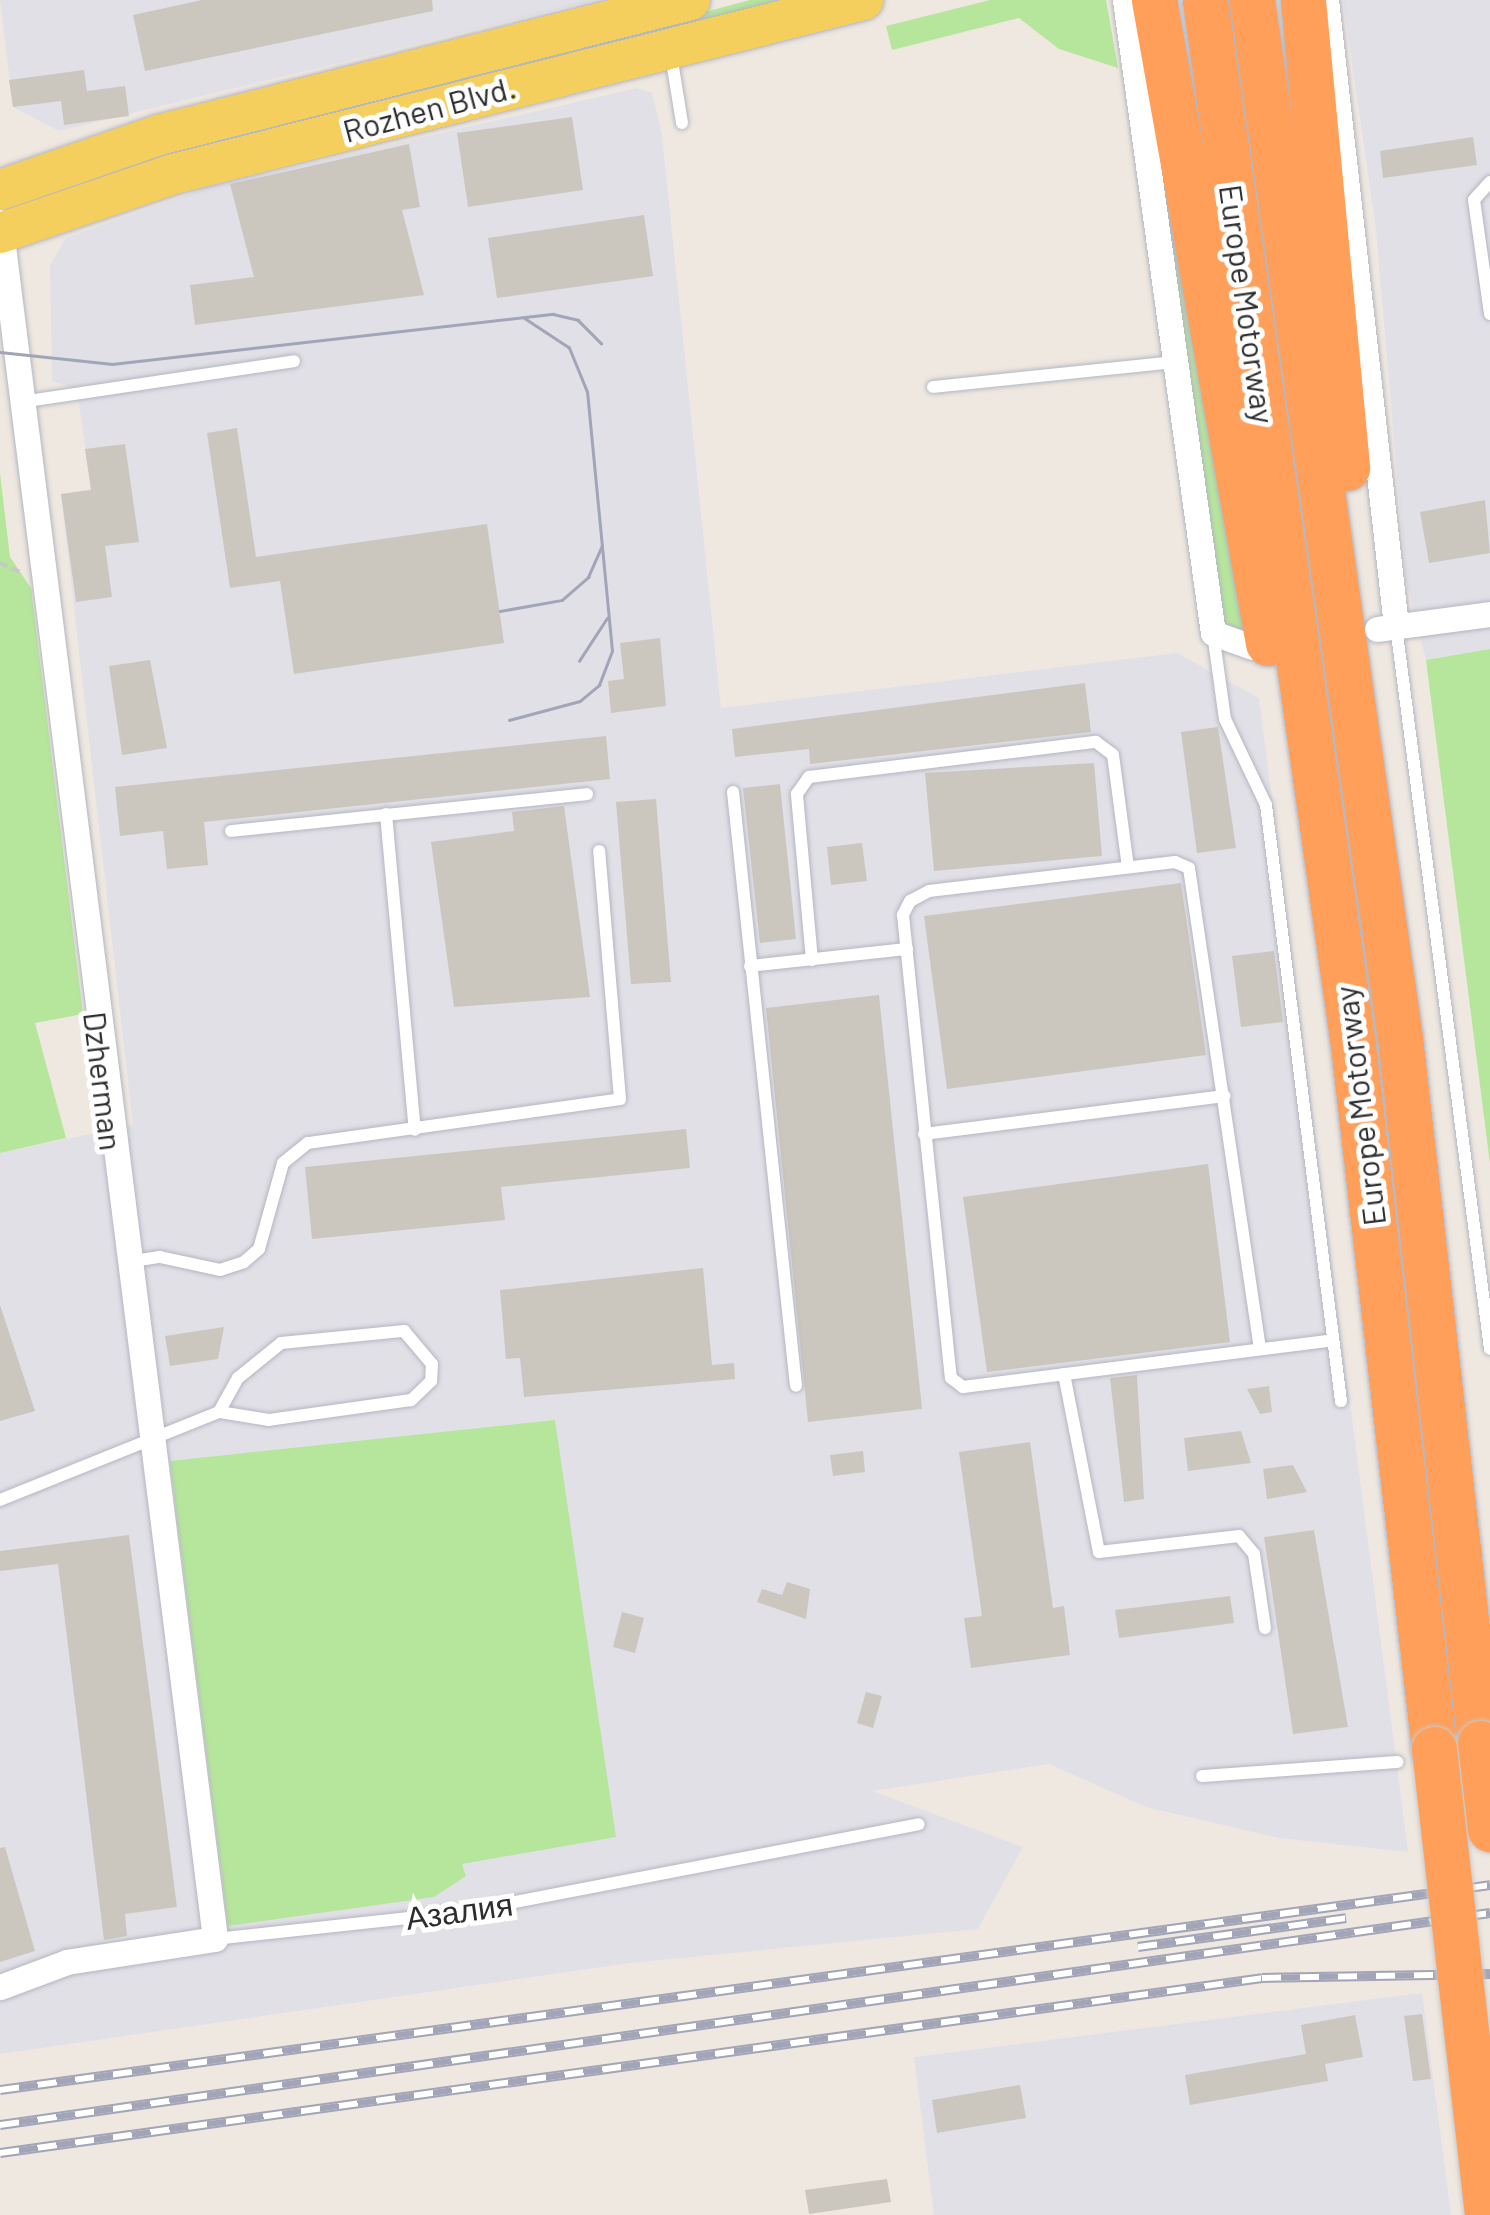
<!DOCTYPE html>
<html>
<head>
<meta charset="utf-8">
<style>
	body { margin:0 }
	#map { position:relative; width:1490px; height:2215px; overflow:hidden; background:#efe8e0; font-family:Barlow,sans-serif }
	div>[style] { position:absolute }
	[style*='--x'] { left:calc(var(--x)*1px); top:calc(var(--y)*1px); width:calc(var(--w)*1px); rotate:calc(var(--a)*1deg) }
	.industrial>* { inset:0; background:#e2e0e7 }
	.green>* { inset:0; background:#b6e69b }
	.building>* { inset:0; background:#cbc6be }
	.path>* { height:4px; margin-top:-2px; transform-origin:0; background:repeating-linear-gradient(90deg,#c8c8c8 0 8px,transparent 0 13px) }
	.roads { filter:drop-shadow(0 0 2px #b3b6c1) drop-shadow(0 0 2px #b3b6c1) }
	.lane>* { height:12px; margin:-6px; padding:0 6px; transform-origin:6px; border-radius:6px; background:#fff }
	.street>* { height:25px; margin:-12.5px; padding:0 12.5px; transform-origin:12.5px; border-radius:12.5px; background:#fff }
	.primary>* { height:40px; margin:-20px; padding:0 20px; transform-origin:20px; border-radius:20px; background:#f5cf5e }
	.highway>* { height:45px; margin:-22.5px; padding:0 22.5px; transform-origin:22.5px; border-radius:22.5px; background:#ff9f5a }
	.tram>* { height:2.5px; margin:-1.25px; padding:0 1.25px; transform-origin:1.25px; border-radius:1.25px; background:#a2a5b8 }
	.rail>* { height:10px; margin-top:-5px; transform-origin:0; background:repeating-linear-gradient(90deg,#fff 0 19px,#a2a5b8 0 38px); box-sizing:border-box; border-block:2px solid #a2a5b8 }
	.bridges { filter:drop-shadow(0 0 2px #c8c8c8) drop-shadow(0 0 2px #c8c8c8) }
	.highway-bridge>* { height:45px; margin:-22.5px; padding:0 22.5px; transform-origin:22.5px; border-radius:22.5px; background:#ff9f5a }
	span { translate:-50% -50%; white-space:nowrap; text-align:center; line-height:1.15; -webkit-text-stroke:10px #fff; paint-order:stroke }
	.street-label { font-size:32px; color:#2d2d2d }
</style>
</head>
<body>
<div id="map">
	<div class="industrial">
		<div style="clip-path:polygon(0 0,596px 0,59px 131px,13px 107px)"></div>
		<div style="clip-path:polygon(1343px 0,1490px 0,1490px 649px,1426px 660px,1406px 580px,1376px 230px)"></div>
		<div style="clip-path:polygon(637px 88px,652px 93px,662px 135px,721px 708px,1177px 653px,1259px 698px,1408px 1852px,1279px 1838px,1146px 1807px,1049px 1764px,872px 1791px,1023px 1847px,978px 1929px,630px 1963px,0 2054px,0 1153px,133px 1125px,61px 494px,91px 489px,77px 389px,52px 381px,50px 265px,66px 238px,212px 186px)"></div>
		<div style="clip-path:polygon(1422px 1993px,1451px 2215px,934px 2215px,914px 2057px)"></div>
	</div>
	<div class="green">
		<div style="clip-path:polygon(750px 0,793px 0,69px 192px,66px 182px)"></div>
		<div style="clip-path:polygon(990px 0,1106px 0,1118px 68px,1059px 49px,1019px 18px,892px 50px,886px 26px)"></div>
		<div style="clip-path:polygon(1138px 11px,1251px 639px,1226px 628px,1215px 611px)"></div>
		<div style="clip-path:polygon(0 473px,10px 557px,31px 588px,83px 1014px,35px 1023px,66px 1138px,0 1153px)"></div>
		<div style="clip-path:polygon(1490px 649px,1490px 1164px,1426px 660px)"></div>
		<div style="clip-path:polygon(555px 1420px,616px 1837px,462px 1864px,466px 1876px,434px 1897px,228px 1926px,170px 1461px)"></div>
	</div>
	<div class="building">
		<div style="clip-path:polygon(202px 0,432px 0,433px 11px,145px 71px,133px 15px)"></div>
		<div style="clip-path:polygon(84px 70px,87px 91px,125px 86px,129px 116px,64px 125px,61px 101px,13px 107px,9px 80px)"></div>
		<div style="clip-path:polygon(572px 117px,583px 190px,468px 207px,457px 133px)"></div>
		<div style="clip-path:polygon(1473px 137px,1477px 165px,1383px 178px,1380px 151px)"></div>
		<div style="clip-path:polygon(409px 144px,420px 207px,402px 210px,424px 295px,195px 325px,190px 285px,254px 277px,230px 184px)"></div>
		<div style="clip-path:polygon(644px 215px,653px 276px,497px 298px,488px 238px)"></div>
		<div style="clip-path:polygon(237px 428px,256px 557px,487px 524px,504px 643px,294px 674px,280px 581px,230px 588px,207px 433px)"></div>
		<div style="clip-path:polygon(125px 444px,139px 542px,105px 546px,112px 597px,76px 602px,61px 494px,91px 490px,85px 449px)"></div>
		<div style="clip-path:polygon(1485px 500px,1490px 553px,1429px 563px,1420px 512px)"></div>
		<div style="clip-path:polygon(660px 638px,666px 706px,611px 713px,608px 681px,624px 679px,620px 643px)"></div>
		<div style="clip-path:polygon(150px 660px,167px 748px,122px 755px,109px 666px)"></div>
		<div style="clip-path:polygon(1085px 683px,1091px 732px,810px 764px,809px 749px,735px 757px,732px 729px)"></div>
		<div style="clip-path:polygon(1218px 727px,1236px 848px,1197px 853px,1181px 732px)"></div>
		<div style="clip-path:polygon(606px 736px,610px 779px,204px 822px,208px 865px,167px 869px,163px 831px,120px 836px,115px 787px)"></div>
		<div style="clip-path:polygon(1094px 763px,1102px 856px,934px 871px,925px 773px)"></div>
		<div style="clip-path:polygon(780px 784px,796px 939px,760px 943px,743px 788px)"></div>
		<div style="clip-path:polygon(656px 799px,671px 982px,631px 984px,616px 802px)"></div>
		<div style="clip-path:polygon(564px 806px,590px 997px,454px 1007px,431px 842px,514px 831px,512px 812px)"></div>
		<div style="clip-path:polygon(862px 843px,867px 881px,831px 885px,827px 847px)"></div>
		<div style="clip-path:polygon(1181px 883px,1206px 1055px,947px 1089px,924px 916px)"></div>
		<div style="clip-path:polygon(1274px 951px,1283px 1022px,1241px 1027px,1232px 956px)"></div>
		<div style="clip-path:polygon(879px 995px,922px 1409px,808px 1422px,766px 1008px)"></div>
		<div style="clip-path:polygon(686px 1129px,690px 1168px,501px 1187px,505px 1220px,312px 1239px,305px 1167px)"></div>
		<div style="clip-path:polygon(1208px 1164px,1230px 1342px,987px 1372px,963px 1197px)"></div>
		<div style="clip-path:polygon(703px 1268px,712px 1365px,734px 1363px,735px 1379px,524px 1397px,520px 1358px,506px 1359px,500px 1290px)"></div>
		<div style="clip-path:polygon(0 1305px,35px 1411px,0 1421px)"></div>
		<div style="clip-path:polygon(224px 1327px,218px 1359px,170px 1366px,165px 1336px)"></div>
		<div style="clip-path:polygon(1137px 1375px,1144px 1499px,1124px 1502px,1110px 1378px)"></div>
		<div style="clip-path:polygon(1269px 1386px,1272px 1412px,1260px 1414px,1247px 1389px)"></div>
		<div style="clip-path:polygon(1241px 1431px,1251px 1463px,1188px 1471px,1184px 1438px)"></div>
		<div style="clip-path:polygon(1030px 1442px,1053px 1608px,1064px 1606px,1070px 1655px,971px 1668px,964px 1618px,982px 1616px,959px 1452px)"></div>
		<div style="clip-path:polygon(863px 1451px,865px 1472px,833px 1476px,830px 1455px)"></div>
		<div style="clip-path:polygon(1293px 1465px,1307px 1492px,1267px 1499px,1263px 1469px)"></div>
		<div style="clip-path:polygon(1314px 1530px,1348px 1727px,1293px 1734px,1264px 1537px)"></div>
		<div style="clip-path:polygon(129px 1535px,177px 1907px,125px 1914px,127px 1936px,104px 1940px,58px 1564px,0 1571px,0 1551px)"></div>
		<div style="clip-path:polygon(787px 1582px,810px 1589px,806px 1619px,757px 1602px,762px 1589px,782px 1595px)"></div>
		<div style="clip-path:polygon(1230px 1596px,1234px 1623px,1119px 1638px,1115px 1610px)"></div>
		<div style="clip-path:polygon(622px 1612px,644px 1618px,635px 1653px,613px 1647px)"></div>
		<div style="clip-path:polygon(866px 1692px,882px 1696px,873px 1728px,857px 1723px)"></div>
		<div style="clip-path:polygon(5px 1847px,35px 1951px,0 1962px,0 1848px)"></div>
		<div style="clip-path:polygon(1422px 2014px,1431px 2079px,1413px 2081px,1404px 2016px)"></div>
		<div style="clip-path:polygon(1355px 2015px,1363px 2057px,1325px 2064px,1328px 2081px,1190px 2105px,1185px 2075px,1306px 2054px,1301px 2025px)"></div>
		<div style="clip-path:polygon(1020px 2085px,1026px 2118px,937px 2133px,932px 2100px)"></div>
		<div style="clip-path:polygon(887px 2179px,891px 2202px,809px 2214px,805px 2190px)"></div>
	</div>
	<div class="path">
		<div style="--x:0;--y:563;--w:24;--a:24"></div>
	</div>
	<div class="roads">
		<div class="lane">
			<div style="--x:671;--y:55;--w:69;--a:80.8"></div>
			<div style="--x:1490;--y:182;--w:24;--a:132"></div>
			<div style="--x:1474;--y:200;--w:115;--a:82"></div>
			<div style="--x:933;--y:387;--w:242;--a:-5.9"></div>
			<div style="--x:21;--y:402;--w:276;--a:-8.5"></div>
			<div style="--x:1396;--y:626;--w:729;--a:82.59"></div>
			<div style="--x:1213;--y:633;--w:87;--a:82.1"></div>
			<div style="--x:1225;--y:719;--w:95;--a:64.5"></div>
			<div style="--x:1266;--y:805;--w:601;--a:82.83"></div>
			<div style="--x:733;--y:792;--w:597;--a:83.95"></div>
			<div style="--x:386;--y:814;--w:317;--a:84.8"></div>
			<div style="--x:231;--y:831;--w:358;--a:-5.9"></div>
			<div style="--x:812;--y:960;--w:167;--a:-95.2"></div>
			<div style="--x:797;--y:794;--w:21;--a:-55"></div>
			<div style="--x:809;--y:777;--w:289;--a:-7"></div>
			<div style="--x:1096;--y:742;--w:21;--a:37"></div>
			<div style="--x:1113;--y:755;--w:113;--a:82.4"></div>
			<div style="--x:750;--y:966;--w:158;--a:-6.2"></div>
			<div style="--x:924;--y:1134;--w:303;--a:-7.2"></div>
			<div style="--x:127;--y:1262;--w:33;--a:-9"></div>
			<div style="--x:160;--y:1257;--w:61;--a:12.2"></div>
			<div style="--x:220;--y:1270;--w:25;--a:-18"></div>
			<div style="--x:244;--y:1262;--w:20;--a:-41"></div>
			<div style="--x:259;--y:1249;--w:89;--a:-74.4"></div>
			<div style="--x:283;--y:1163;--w:32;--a:-39"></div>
			<div style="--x:308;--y:1143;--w:315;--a:-8"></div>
			<div style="--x:620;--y:1099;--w:249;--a:-94.8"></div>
			<div style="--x:1260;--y:1349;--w:486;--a:-98.4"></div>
			<div style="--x:1189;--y:868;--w:15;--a:-157"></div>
			<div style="--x:1175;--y:862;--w:248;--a:173.3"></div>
			<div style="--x:929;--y:891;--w:21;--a:152"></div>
			<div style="--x:910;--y:901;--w:16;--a:117"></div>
			<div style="--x:903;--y:915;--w:465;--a:84.1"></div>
			<div style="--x:951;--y:1378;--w:15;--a:37"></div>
			<div style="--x:963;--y:1387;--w:373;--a:-7.2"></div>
			<div style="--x:1064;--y:1374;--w:181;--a:78.9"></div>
			<div style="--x:1099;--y:1552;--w:141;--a:-6.5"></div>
			<div style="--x:1239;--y:1536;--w:23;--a:50"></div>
			<div style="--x:1254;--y:1554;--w:75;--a:81.5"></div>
			<div style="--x:0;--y:1500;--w:236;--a:-21.9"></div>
			<div style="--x:219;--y:1412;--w:39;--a:-61"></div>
			<div style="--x:238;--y:1378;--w:55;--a:-39.1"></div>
			<div style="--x:281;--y:1343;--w:124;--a:-5.6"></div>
			<div style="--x:404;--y:1331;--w:43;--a:49.7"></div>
			<div style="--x:432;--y:1364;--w:17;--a:93"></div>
			<div style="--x:431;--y:1381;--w:28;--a:136"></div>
			<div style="--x:411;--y:1400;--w:143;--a:172"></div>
			<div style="--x:269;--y:1420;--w:51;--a:-170.9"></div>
			<div style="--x:1202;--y:1776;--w:196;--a:-4.1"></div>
			<div style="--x:215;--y:1939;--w:249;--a:-6.2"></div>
			<div style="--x:463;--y:1912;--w:464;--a:-10.9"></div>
		</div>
		<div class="street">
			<div style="--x:1125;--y:0;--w:639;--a:82.09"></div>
			<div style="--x:1213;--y:633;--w:41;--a:19.7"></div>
			<div style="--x:1326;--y:0;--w:630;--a:83.62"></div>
			<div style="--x:0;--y:222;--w:1730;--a:82.86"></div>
			<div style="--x:215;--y:1939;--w:150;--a:171.2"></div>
			<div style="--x:67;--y:1962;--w:72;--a:159.5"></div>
			<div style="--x:1377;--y:629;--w:114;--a:-7.6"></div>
		</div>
		<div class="primary">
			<div style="--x:0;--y:190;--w:168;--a:-19.1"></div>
			<div style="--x:159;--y:135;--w:548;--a:-14.26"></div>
			<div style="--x:0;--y:233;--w:180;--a:-18.8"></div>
			<div style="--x:170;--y:175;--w:715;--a:-14.17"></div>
		</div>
		<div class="highway">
			<div style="--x:1154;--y:0;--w:653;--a:79.95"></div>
			<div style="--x:1205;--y:0;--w:1055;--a:81.94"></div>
			<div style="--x:1353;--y:1045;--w:709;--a:83.44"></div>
			<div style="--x:1252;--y:0;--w:1048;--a:81.89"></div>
			<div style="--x:1400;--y:1038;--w:710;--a:83.53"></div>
			<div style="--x:1303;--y:0;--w:470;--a:84.6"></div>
		</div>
	</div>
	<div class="tram">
		<div style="--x:0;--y:352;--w:113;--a:6.1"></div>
		<div style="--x:112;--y:364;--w:444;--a:-6.5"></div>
		<div style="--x:553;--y:314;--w:26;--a:13"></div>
		<div style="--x:578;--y:320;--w:33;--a:45"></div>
		<div style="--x:500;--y:611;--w:63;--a:-10.1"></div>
		<div style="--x:562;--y:600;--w:35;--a:-41"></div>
		<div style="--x:588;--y:577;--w:34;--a:-66"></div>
		<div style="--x:579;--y:661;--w:51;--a:-56.9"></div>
		<div style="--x:509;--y:720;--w:73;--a:-15"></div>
		<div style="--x:580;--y:701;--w:25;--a:-40"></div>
		<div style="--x:599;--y:685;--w:36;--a:-69"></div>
		<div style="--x:612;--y:651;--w:260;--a:-95.5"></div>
		<div style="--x:587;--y:392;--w:48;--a:-112.2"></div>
		<div style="--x:569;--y:348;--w:53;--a:-146.6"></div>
	</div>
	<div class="rail">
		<div style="--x:1138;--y:1947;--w:210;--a:-7.9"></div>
		<div style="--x:0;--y:2090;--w:1504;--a:-7.83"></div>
		<div style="--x:0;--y:2125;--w:1505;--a:-8.1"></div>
		<div style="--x:0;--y:2153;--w:1274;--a:-7.89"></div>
		<div style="--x:1262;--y:1978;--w:228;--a:-1"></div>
	</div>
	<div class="bridges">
		<div class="highway-bridge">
			<div style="--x:1480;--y:1743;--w:87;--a:83.4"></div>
			<div style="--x:1434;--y:1749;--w:469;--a:83.5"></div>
		</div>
	</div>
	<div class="street-label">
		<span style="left:429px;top:108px;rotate:-15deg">Rozhen Blvd.</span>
		<span style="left:1248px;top:304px;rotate:82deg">Europe Motorway</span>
		<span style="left:104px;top:1081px;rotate:83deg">Dzherman</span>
		<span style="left:1359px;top:1106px;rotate:-97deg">Europe Motorway</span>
		<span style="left:459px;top:1910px;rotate:-8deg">Азалия</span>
	</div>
</div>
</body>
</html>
